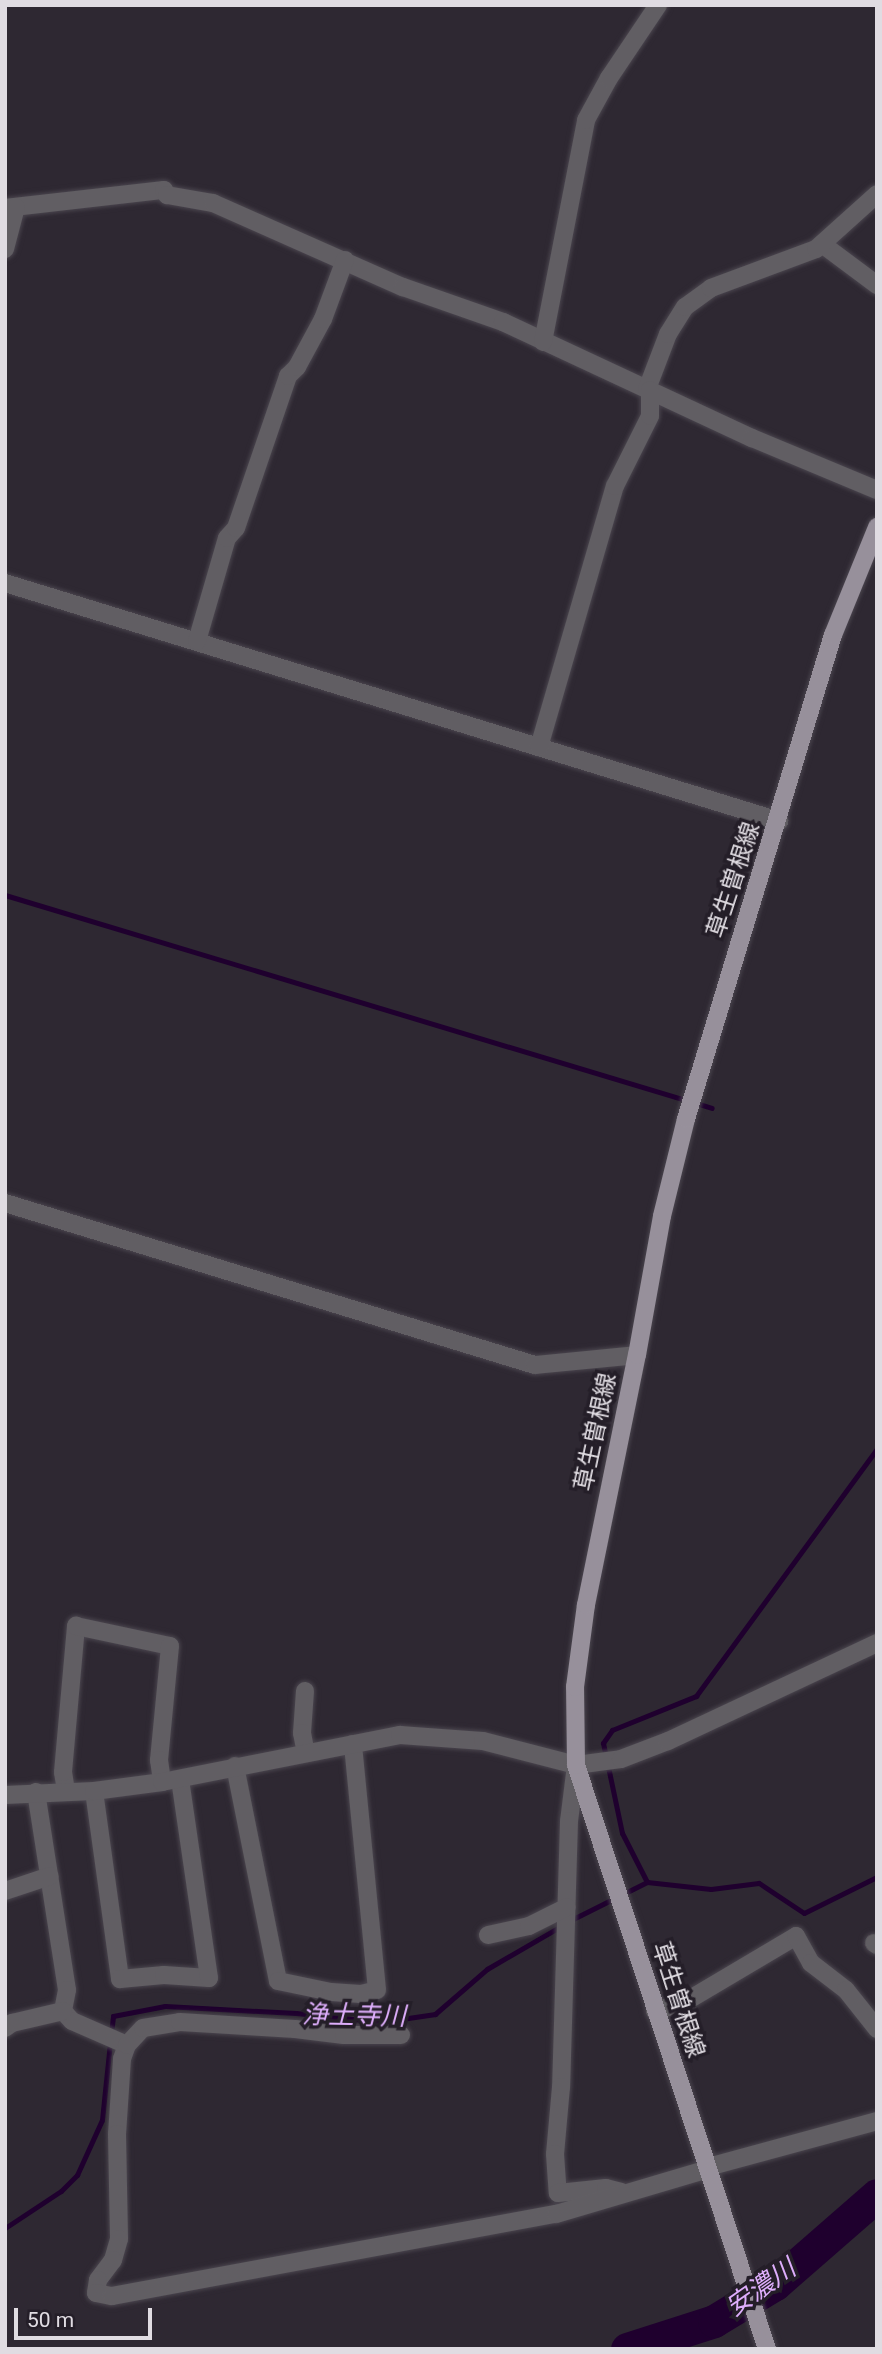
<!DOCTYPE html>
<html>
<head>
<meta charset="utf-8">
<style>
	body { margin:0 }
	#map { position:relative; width:882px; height:2354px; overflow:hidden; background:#2e2832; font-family:Roboto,"Noto Sans JP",sans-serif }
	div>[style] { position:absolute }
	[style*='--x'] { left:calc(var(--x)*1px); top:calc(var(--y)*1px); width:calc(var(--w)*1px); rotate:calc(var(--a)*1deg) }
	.stream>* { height:5px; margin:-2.5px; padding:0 2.5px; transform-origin:2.5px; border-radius:2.5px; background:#1f002e }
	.river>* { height:33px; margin:-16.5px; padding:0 16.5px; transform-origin:16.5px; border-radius:16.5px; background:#1f002e }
	.roads { filter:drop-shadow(0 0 2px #4a454e) drop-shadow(0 0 2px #4a454e) }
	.minor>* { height:18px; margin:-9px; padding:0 9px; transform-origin:9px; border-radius:9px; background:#615e63 }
	.major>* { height:18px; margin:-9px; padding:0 9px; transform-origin:9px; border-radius:9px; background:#97909b }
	span { translate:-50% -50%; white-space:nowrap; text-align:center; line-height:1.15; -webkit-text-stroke:7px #241e28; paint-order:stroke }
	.street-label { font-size:24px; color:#e0dce2 }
	.water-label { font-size:26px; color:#deaefc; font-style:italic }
	.frame { position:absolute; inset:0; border:7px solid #e0dce2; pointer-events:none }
	.scale { position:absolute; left:14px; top:2308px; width:138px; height:32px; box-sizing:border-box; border:4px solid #e0dce2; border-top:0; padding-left:9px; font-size:21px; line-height:24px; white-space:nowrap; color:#e0dce2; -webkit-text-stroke:5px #241e28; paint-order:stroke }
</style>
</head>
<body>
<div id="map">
	<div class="stream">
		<div style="--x:5;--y:895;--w:738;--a:16.77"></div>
		<div style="--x:647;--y:1882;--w:55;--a:-117"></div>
		<div style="--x:622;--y:1833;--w:92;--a:-101.9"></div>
		<div style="--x:603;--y:1743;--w:16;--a:-55"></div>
		<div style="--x:612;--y:1730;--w:91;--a:-22"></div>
		<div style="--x:696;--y:1696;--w:306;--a:-53.8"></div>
		<div style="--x:571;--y:1920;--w:85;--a:-26.6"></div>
		<div style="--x:647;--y:1882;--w:64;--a:6.2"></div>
		<div style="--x:711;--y:1889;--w:48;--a:-7.1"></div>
		<div style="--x:759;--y:1883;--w:54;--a:33.7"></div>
		<div style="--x:804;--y:1913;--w:81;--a:-26.3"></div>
		<div style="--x:111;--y:2033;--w:17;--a:-83"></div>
		<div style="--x:113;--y:2016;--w:53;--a:-10.9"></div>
		<div style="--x:165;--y:2006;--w:131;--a:3.1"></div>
		<div style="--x:296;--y:2013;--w:85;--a:6"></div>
		<div style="--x:381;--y:2022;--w:55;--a:-8.4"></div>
		<div style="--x:435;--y:2014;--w:69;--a:-40.9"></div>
		<div style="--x:487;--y:1969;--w:88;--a:-30.1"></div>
		<div style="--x:5;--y:2228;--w:67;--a:-33.5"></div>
		<div style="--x:61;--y:2191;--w:23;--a:-45"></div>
		<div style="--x:77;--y:2175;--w:60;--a:-65.6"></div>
		<div style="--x:102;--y:2120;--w:77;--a:-84.1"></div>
	</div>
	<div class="river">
		<div style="--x:627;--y:2349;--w:91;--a:-17.8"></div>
		<div style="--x:714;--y:2321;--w:71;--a:-31.2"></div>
		<div style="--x:775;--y:2284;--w:135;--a:-41.1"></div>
	</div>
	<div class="roads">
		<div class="minor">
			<div style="--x:5;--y:208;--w:160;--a:-6.5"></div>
			<div style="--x:164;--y:190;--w:6;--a:59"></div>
			<div style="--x:167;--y:195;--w:47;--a:9.9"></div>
			<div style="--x:213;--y:203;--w:208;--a:23.9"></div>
			<div style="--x:403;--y:287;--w:106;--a:19.3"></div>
			<div style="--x:503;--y:322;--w:275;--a:25"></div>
			<div style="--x:752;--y:438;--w:135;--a:22.6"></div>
			<div style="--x:822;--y:244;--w:69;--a:36.7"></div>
			<div style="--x:5;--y:249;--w:43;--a:-75.3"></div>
			<div style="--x:543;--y:342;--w:226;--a:-79"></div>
			<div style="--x:586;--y:120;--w:48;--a:-61.3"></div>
			<div style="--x:609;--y:78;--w:88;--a:-56.1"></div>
			<div style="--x:647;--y:389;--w:59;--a:-69.1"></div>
			<div style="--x:668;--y:334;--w:32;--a:-58"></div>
			<div style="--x:685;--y:307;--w:32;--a:-36"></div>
			<div style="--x:711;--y:288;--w:112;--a:-20.4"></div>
			<div style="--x:816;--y:249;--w:82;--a:-42"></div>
			<div style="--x:5;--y:583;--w:810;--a:17.09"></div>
			<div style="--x:197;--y:641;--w:107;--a:-73.8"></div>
			<div style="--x:227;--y:538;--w:13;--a:-48"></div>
			<div style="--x:236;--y:528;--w:161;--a:-71.1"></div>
			<div style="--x:288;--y:376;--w:13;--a:-45"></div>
			<div style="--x:297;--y:367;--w:55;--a:-61.6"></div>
			<div style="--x:323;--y:319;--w:63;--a:-69.6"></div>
			<div style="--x:539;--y:747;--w:272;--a:-73.8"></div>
			<div style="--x:615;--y:486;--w:78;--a:-63.4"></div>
			<div style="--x:650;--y:416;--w:26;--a:-90"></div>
			<div style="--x:5;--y:1203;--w:554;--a:17"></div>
			<div style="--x:535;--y:1365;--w:102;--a:-5.6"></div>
			<div style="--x:305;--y:1691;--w:42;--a:94.1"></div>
			<div style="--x:302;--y:1733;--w:20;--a:79"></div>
			<div style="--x:576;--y:1765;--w:56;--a:97.1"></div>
			<div style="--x:569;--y:1821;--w:266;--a:91.7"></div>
			<div style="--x:561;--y:2087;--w:67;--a:95.1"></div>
			<div style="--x:555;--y:2154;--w:39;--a:86"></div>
			<div style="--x:558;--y:2193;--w:48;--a:-5.9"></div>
			<div style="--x:606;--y:2188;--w:16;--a:14"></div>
			<div style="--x:235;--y:1766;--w:219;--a:78.7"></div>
			<div style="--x:278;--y:1981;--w:54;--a:11.7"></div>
			<div style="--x:331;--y:1992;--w:30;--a:4"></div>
			<div style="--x:361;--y:1994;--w:16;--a:-14"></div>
			<div style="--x:377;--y:1990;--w:247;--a:-95.6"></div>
			<div style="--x:66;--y:1791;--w:19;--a:-99"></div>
			<div style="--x:63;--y:1772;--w:147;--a:-84.9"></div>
			<div style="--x:76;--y:1626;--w:96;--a:12"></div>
			<div style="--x:170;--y:1646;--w:115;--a:95.5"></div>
			<div style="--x:159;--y:1760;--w:22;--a:82"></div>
			<div style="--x:94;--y:1791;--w:190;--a:82.1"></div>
			<div style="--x:120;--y:1979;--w:44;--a:-5.2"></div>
			<div style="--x:164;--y:1975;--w:45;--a:3.8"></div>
			<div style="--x:209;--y:1978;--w:201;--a:-98.3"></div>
			<div style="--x:36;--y:1792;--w:200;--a:81.1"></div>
			<div style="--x:67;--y:1990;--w:21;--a:101"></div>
			<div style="--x:63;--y:2011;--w:13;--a:48"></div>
			<div style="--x:72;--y:2021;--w:60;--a:23.6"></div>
			<div style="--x:127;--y:2045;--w:15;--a:110"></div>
			<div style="--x:122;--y:2059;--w:75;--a:93.8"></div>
			<div style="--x:117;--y:2134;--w:105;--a:88.9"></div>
			<div style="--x:119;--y:2239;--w:22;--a:106"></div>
			<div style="--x:113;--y:2260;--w:25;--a:127"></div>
			<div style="--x:98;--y:2280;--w:13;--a:99"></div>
			<div style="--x:96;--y:2293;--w:16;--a:11"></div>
			<div style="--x:112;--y:2296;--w:452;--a:-10.5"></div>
			<div style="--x:556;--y:2214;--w:159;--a:-16.5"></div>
			<div style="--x:5;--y:1795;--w:89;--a:-2.6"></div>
			<div style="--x:94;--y:1791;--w:69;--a:-7.5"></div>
			<div style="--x:162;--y:1782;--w:243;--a:-11.2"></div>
			<div style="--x:400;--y:1735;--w:83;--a:4.1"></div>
			<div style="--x:483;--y:1741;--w:96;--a:14.5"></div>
			<div style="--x:576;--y:1765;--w:45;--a:-7.6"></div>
			<div style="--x:621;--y:1759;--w:50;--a:-21"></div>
			<div style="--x:668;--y:1741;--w:231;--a:-25.1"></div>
			<div style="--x:5;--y:1891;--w:47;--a:-18.4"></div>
			<div style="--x:488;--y:1935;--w:42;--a:-12.4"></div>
			<div style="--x:529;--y:1926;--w:42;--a:-26.6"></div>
			<div style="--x:874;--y:1943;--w:4;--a:34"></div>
			<div style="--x:655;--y:2011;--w:31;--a:-17"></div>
			<div style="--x:685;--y:2002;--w:129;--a:-30.7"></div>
			<div style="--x:796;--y:1936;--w:31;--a:61"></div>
			<div style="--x:811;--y:1963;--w:44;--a:37.6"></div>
			<div style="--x:846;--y:1990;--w:50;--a:51.5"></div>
			<div style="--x:5;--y:2028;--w:9;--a:-36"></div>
			<div style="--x:12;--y:2023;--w:52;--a:-13.2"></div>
			<div style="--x:127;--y:2045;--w:23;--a:-47"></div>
			<div style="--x:143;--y:2028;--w:37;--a:-9"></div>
			<div style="--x:180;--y:2022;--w:115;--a:3.5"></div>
			<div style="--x:295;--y:2029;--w:49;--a:7"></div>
			<div style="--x:344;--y:2035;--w:57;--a:0"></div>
			<div style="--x:708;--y:2167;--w:175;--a:-15.2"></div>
		</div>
		<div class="major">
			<div style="--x:767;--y:2349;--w:614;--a:-108.11"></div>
			<div style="--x:576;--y:1765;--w:78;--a:-90.7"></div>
			<div style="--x:575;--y:1687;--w:83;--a:-82.4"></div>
			<div style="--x:586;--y:1605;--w:255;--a:-78.5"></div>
			<div style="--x:637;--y:1355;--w:141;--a:-79.8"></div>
			<div style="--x:662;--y:1216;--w:100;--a:-76.1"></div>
			<div style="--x:686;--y:1119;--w:506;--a:-73.11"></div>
			<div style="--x:833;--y:635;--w:117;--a:-67.8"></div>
		</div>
	</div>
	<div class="street-label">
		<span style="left:734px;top:880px;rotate:-72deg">草生曽根線</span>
		<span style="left:596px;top:1432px;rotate:-78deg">草生曽根線</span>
		<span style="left:678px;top:2000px;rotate:72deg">草生曽根線</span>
	</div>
	<div class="water-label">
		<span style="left:354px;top:2016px;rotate:1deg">浄土寺川</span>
		<span style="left:761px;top:2288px;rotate:-35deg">安濃川</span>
	</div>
	<div class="frame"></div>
	<div class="scale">50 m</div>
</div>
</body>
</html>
